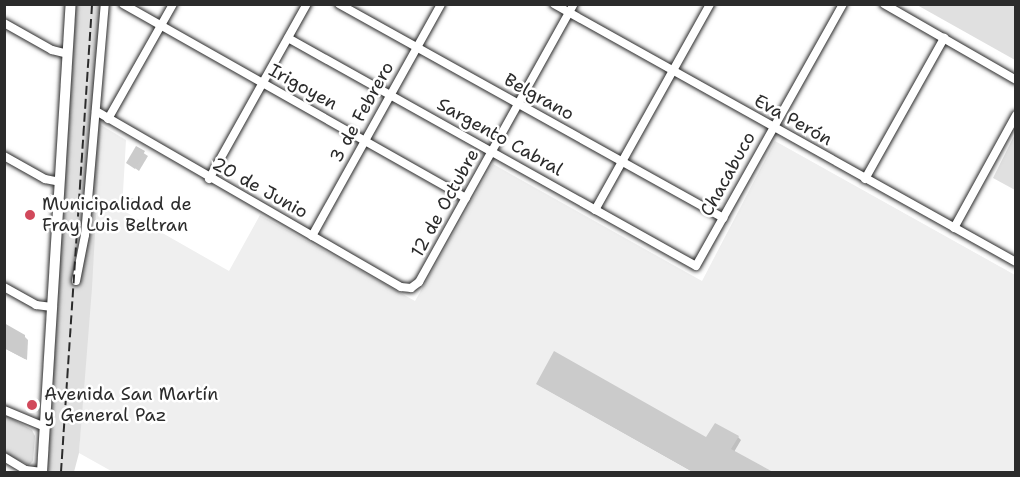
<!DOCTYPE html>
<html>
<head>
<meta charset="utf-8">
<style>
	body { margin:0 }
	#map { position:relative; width:1020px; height:477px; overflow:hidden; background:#fff; font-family:"Shantell Sans",sans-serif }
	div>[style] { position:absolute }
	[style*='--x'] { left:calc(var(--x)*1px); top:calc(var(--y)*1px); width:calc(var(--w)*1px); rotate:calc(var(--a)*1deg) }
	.built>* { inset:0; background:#efefef }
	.green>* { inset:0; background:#e0e0e0 }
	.shadow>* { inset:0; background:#0003 }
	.building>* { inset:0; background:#cbcbcb }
	.roads { filter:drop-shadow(0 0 2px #2b2b2b) drop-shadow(0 0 2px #2b2b2b) }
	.minor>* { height:8px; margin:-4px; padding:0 4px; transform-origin:4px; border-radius:4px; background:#fff }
	.major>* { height:10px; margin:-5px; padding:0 5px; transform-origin:5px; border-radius:5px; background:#fff }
	.rail>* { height:2px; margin-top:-1px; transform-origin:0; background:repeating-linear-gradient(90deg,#2b2b2b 0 9px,transparent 0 13.5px) }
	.dots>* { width:16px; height:16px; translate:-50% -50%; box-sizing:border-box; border:3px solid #fff; border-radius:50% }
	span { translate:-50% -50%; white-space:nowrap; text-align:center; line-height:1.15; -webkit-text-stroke:5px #fff; paint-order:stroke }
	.street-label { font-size:18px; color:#2b2b2b }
	.poi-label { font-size:18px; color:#2b2b2b }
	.left { translate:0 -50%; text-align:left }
	.frame { position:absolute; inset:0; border:6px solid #2b2b2b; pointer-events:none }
</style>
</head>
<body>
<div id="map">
	<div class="built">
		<div style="clip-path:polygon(101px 125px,126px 140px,122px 210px,229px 271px,260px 215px,415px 301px,493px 164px,702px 281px,775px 141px,1015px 275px,1015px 472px,113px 472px,79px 453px)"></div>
	</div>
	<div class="green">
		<div style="clip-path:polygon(71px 5px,105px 5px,96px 111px,101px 125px,92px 288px,79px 453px,74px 472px,42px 472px)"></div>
		<div style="clip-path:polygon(917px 5px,1015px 5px,1015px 60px)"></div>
		<div style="clip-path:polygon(1015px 134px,1015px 190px,993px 178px)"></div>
		<div style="clip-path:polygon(4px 414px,32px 430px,35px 436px,33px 461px,29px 465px,5px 454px)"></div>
	</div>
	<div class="shadow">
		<div style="clip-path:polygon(136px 148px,148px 156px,139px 171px,128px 163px)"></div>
		<div style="clip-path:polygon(127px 197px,138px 200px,137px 209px,127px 205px)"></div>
		<div style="clip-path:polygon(24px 336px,28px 340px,27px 360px,4px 348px)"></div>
		<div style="clip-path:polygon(537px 384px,707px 439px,738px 437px,741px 440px,734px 452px,768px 472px,693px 472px)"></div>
	</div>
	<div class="building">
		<div style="clip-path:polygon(136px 146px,145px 151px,135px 169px,126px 163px)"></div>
		<div style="clip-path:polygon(4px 323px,25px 335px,25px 359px,4px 348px)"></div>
		<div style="clip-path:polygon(554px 351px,706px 437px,715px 423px,739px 436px,731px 449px,773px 472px,693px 472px,536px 384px)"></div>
	</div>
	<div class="roads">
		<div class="minor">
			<div style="--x:123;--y:4;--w:394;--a:29.5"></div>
			<div style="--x:339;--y:4;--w:440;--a:29.1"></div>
			<div style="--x:554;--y:4;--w:529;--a:29.18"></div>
			<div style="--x:884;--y:4;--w:152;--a:29.9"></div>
			<div style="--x:4;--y:23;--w:55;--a:29.4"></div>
			<div style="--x:52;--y:50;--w:16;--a:14"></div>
			<div style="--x:288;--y:38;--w:467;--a:29.2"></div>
			<div style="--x:696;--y:266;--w:300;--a:-60.7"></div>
			<div style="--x:96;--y:111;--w:352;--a:30"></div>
			<div style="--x:401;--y:287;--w:10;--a:6"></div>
			<div style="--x:411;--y:288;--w:10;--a:-37"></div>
			<div style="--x:419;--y:282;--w:318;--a:-60.9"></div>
			<div style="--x:108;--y:119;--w:132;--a:-60.5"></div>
			<div style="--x:4;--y:156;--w:47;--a:29.3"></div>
			<div style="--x:45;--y:179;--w:15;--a:11"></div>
			<div style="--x:209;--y:179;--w:201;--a:-60.8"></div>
			<div style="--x:865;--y:179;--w:162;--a:-60.7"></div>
			<div style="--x:595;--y:210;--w:236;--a:-60.8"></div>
			<div style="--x:954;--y:228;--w:129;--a:-61.2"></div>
			<div style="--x:312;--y:236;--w:265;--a:-60.9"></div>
			<div style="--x:76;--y:281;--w:47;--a:-78.9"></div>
			<div style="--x:85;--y:235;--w:232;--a:-85.1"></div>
			<div style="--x:4;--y:287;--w:37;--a:29"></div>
			<div style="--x:36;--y:305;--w:16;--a:7"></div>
			<div style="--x:4;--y:410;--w:44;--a:22.5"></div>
			<div style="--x:4;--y:457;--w:26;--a:31"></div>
			<div style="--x:26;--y:470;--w:16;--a:7"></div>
		</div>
		<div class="major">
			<div style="--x:42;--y:472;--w:469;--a:-86.5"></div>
		</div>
	</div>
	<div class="rail">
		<div style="--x:61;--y:472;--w:469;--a:-86.2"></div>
	</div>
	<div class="dots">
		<div style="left:30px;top:215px;background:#d1495b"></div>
		<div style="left:32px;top:405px;background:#d1495b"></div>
	</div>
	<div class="street-label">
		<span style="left:303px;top:87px;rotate:29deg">Irigoyen</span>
		<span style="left:539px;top:97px;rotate:29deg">Belgrano</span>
		<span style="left:362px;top:112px;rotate:-61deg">3 de Febrero</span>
		<span style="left:793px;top:120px;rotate:29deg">Eva Perón</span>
		<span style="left:500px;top:137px;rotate:29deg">Sargento Cabral</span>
		<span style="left:728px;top:174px;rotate:-61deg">Chacabuco</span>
		<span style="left:260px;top:188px;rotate:29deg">20 de Junio</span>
		<span style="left:445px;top:203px;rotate:-61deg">12 de Octubre</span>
	</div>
	<div class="poi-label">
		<span class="left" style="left:42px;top:215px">Municipalidad de<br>Fray Luis Beltran</span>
		<span class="left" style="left:44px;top:405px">Avenida San Martín<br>y General Paz</span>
	</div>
	<div class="frame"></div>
</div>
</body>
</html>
